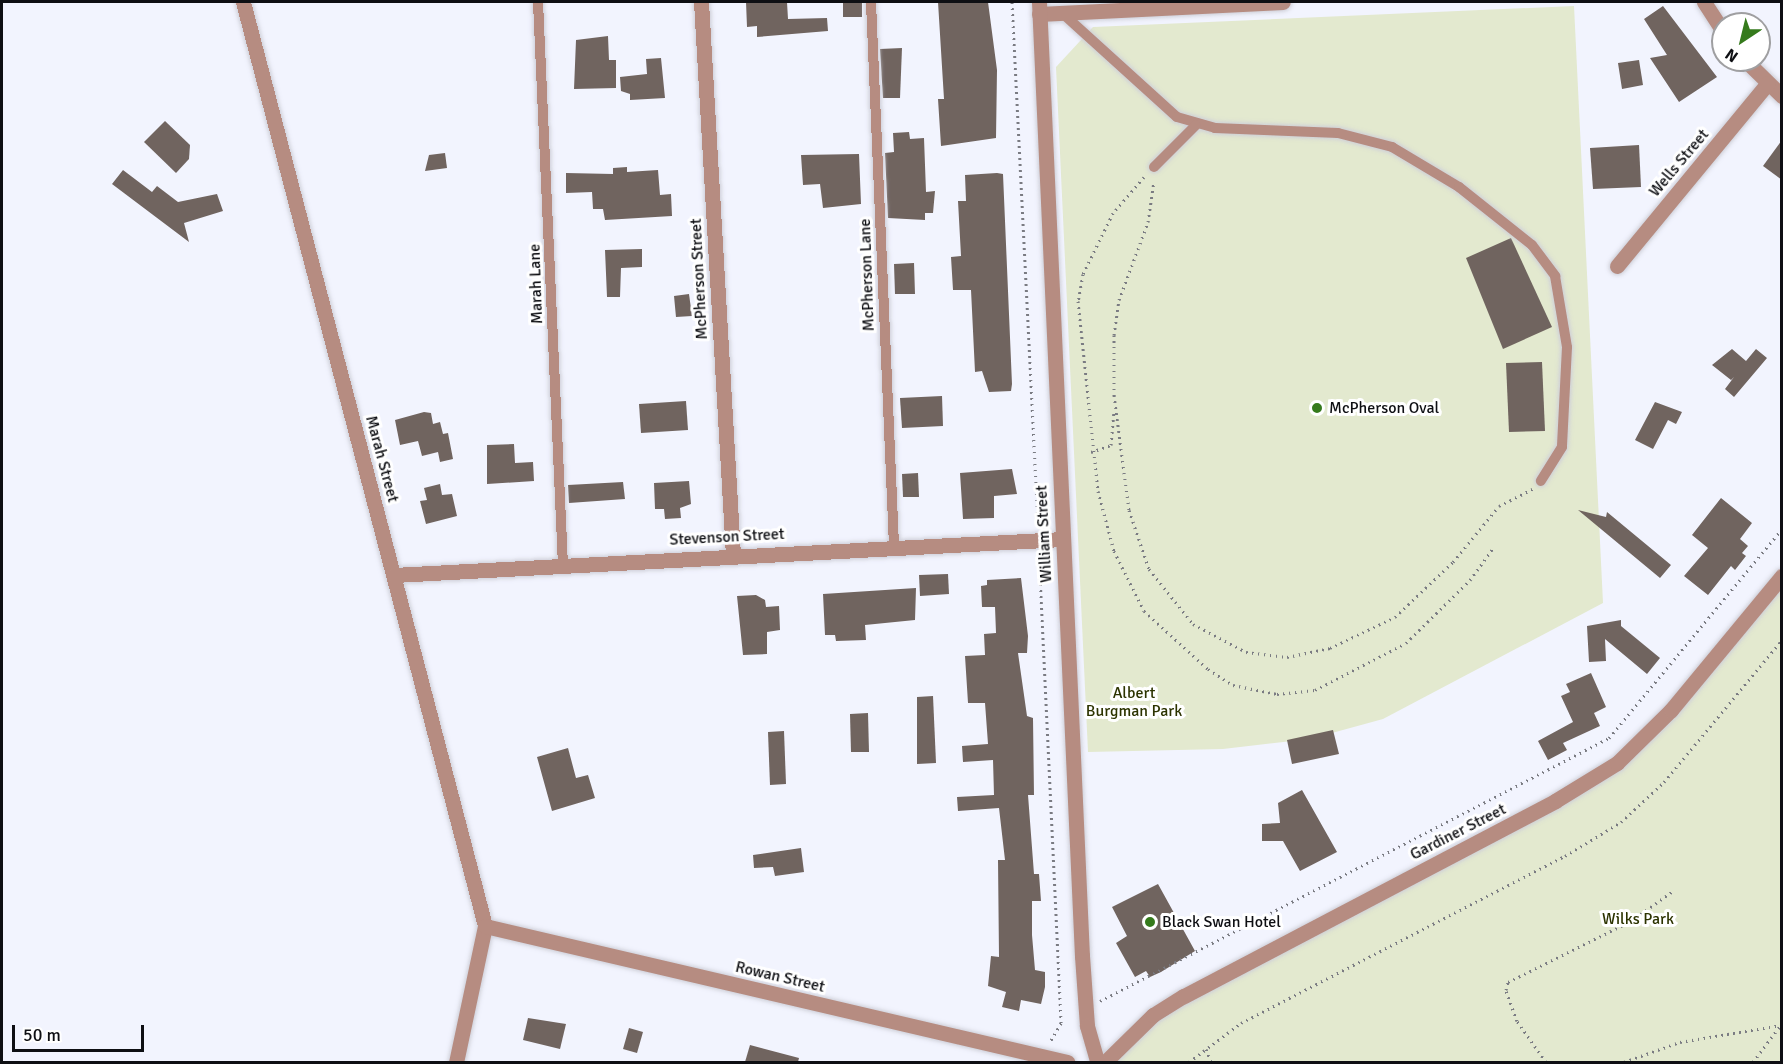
<!DOCTYPE html>
<html>
<head>
<meta charset="utf-8">
<style>
	body { margin:0 }
	#map { position:relative; width:1783px; height:1064px; overflow:hidden; background:#f2f4fe; font-family:Signika,sans-serif }
	div>[style] { position:absolute }
	[style*='--x'] { left:calc(var(--x)*1px); top:calc(var(--y)*1px); width:calc(var(--w)*1px); rotate:calc(var(--a)*1deg) }
	.green>* { inset:0; background:#e3e9cf }
	.building>* { inset:0; background:#70645f }
	.path>* { height:3px; margin-top:-1.5px; transform-origin:0; background:repeating-linear-gradient(90deg,#7a7b82 0 1.5px,transparent 0 6px) }
	.roads { filter:drop-shadow(0 0 2px #cecfd8) drop-shadow(0 0 2px #cecfd8) }
	.service>* { height:10px; margin:-5px; padding:0 5px; transform-origin:5px; border-radius:5px; background:#b68c81 }
	.minor>* { height:15px; margin:-7.5px; padding:0 7.5px; transform-origin:7.5px; border-radius:7.5px; background:#b68c81 }
	.tertiary>* { height:15px; margin:-7.5px; padding:0 7.5px; transform-origin:7.5px; border-radius:7.5px; background:#b68c81 }
	.dots>* { width:16px; height:16px; translate:-50% -50%; box-sizing:border-box; border:3px solid #fff; border-radius:50% }
	span { translate:-50% -50%; white-space:nowrap; text-align:center; line-height:1.15; -webkit-text-stroke:6px #fff; paint-order:stroke }
	.street-label { font-size:16px; color:#0e0f13 }
	.poi-label { font-size:16px; color:#0e0f13 }
	.left { translate:0 -50%; text-align:left }
	.park-label { font-size:16px; color:#2c3300 }
	.frame { position:absolute; inset:0; border:3px solid #0e0f13; pointer-events:none }
	.north { position:absolute; left:1711px; top:12px; width:60px; height:60px; box-sizing:border-box; background:#fff; border:2px solid #9f9fa1; border-radius:50%; rotate:215deg; font-size:16px; font-weight:700; line-height:24px; text-align:center; color:#0e0f13 }
	.north::after { content:''; display:block; margin:auto; width:21px; height:27px; background:#357a1c; clip-path:polygon(50% 0,100% 100%,50% 72%,0 100%) }
	.scale { position:absolute; left:12px; top:1025px; width:132px; height:27px; box-sizing:border-box; border:3px solid #0e0f13; border-top:0; padding-left:8px; font-size:18px; line-height:21px; white-space:nowrap; color:#0e0f13; -webkit-text-stroke:4px #fff; paint-order:stroke }
</style>
</head>
<body>
<div id="map">
	<div class="green">
		<div style="clip-path:polygon(1574px 6px,1603px 603px,1383px 719px,1310px 739px,1223px 749px,1088px 752px,1056px 67px,1093px 27px)"></div>
		<div style="clip-path:polygon(1781px 576px,1781px 1062px,1105px 1062px,1153px 1015px,1617px 763px)"></div>
	</div>
	<div class="building">
		<div style="clip-path:polygon(746px 2px,787px 2px,788px 19px,827px 18px,828px 31px,757px 37px,757px 26px,747px 27px)"></div>
		<div style="clip-path:polygon(843px 2px,862px 2px,862px 17px,843px 17px)"></div>
		<div style="clip-path:polygon(938px 2px,988px 2px,997px 70px,996px 138px,941px 146px,938px 99px,944px 99px)"></div>
		<div style="clip-path:polygon(1663px 6px,1717px 77px,1679px 102px,1650px 58px,1667px 55px,1644px 19px)"></div>
		<div style="clip-path:polygon(608px 36px,609px 60px,616px 60px,616px 88px,574px 89px,576px 40px)"></div>
		<div style="clip-path:polygon(902px 48px,900px 98px,883px 98px,880px 49px)"></div>
		<div style="clip-path:polygon(661px 58px,665px 98px,630px 100px,630px 94px,621px 91px,620px 77px,647px 74px,646px 59px)"></div>
		<div style="clip-path:polygon(1639px 60px,1643px 85px,1622px 89px,1618px 63px)"></div>
		<div style="clip-path:polygon(165px 121px,190px 145px,189px 159px,176px 173px,144px 142px)"></div>
		<div style="clip-path:polygon(909px 132px,910px 139px,924px 138px,926px 192px,935px 191px,933px 213px,925px 213px,925px 220px,888px 218px,885px 153px,894px 152px,893px 133px)"></div>
		<div style="clip-path:polygon(1782px 140px,1782px 180px,1763px 166px)"></div>
		<div style="clip-path:polygon(1639px 145px,1641px 187px,1593px 189px,1590px 148px)"></div>
		<div style="clip-path:polygon(445px 153px,447px 168px,425px 171px,429px 155px)"></div>
		<div style="clip-path:polygon(859px 154px,861px 204px,823px 208px,820px 184px,803px 185px,801px 155px)"></div>
		<div style="clip-path:polygon(627px 167px,627px 172px,658px 170px,660px 195px,671px 194px,672px 216px,605px 220px,603px 209px,593px 209px,592px 192px,566px 193px,566px 173px,613px 174px,613px 168px)"></div>
		<div style="clip-path:polygon(123px 170px,152px 192px,157px 186px,178px 202px,217px 194px,223px 211px,184px 223px,189px 242px,112px 184px)"></div>
		<div style="clip-path:polygon(997px 173px,1003px 174px,1012px 384px,1011px 391px,989px 392px,982px 371px,975px 372px,971px 290px,953px 290px,951px 257px,961px 256px,958px 201px,966px 201px,965px 175px)"></div>
		<div style="clip-path:polygon(1511px 238px,1552px 327px,1503px 349px,1466px 258px)"></div>
		<div style="clip-path:polygon(642px 249px,642px 267px,621px 268px,620px 297px,607px 297px,605px 250px)"></div>
		<div style="clip-path:polygon(914px 263px,915px 294px,895px 294px,894px 264px)"></div>
		<div style="clip-path:polygon(689px 294px,692px 316px,676px 317px,674px 296px)"></div>
		<div style="clip-path:polygon(1732px 349px,1746px 361px,1756px 349px,1767px 358px,1734px 397px,1725px 389px,1734px 377px,1731px 380px,1712px 365px)"></div>
		<div style="clip-path:polygon(1542px 362px,1545px 431px,1509px 432px,1506px 363px)"></div>
		<div style="clip-path:polygon(942px 396px,943px 426px,902px 428px,900px 398px)"></div>
		<div style="clip-path:polygon(686px 401px,688px 430px,641px 433px,639px 404px)"></div>
		<div style="clip-path:polygon(1655px 402px,1682px 412px,1676px 424px,1668px 420px,1653px 449px,1635px 440px)"></div>
		<div style="clip-path:polygon(424px 412px,431px 413px,433px 424px,440px 422px,443px 434px,448px 433px,453px 459px,440px 462px,438px 452px,422px 456px,418px 441px,400px 445px,395px 420px)"></div>
		<div style="clip-path:polygon(514px 444px,515px 463px,533px 462px,534px 481px,487px 484px,487px 445px)"></div>
		<div style="clip-path:polygon(1012px 469px,1017px 494px,994px 496px,994px 518px,963px 519px,960px 473px)"></div>
		<div style="clip-path:polygon(918px 473px,919px 497px,903px 497px,902px 474px)"></div>
		<div style="clip-path:polygon(689px 481px,691px 504px,680px 508px,681px 518px,665px 519px,664px 509px,655px 509px,654px 483px)"></div>
		<div style="clip-path:polygon(623px 482px,625px 499px,569px 503px,568px 485px)"></div>
		<div style="clip-path:polygon(440px 484px,442px 495px,452px 494px,457px 516px,426px 524px,420px 501px,427px 500px,424px 488px)"></div>
		<div style="clip-path:polygon(1721px 498px,1752px 523px,1740px 539px,1748px 546px,1742px 553px,1746px 556px,1735px 570px,1731px 566px,1708px 595px,1684px 576px,1708px 548px,1692px 535px)"></div>
		<div style="clip-path:polygon(1578px 510px,1606px 517px,1607px 512px,1671px 565px,1660px 578px)"></div>
		<div style="clip-path:polygon(948px 574px,949px 594px,920px 596px,919px 575px)"></div>
		<div style="clip-path:polygon(1021px 578px,1028px 636px,1027px 653px,1018px 653px,1027px 716px,1033px 718px,1034px 795px,1028px 795px,1034px 874px,1039px 874px,1041px 901px,1032px 901px,1032px 935px,1035px 970px,1045px 972px,1045px 987px,1041px 1004px,1021px 1000px,1019px 1011px,1002px 1007px,1006px 992px,988px 986px,991px 956px,999px 957px,998px 860px,1005px 860px,999px 808px,958px 811px,957px 797px,994px 795px,993px 760px,963px 762px,962px 746px,988px 744px,985px 703px,968px 703px,965px 656px,985px 655px,984px 634px,996px 633px,995px 607px,982px 607px,981px 586px,987px 585px,987px 580px)"></div>
		<div style="clip-path:polygon(916px 588px,915px 620px,865px 625px,866px 640px,836px 641px,835px 635px,825px 635px,823px 594px)"></div>
		<div style="clip-path:polygon(756px 595px,765px 600px,766px 607px,779px 606px,780px 630px,767px 632px,767px 654px,743px 655px,737px 596px)"></div>
		<div style="clip-path:polygon(1621px 620px,1621px 626px,1660px 658px,1647px 674px,1605px 639px,1606px 661px,1589px 662px,1587px 626px)"></div>
		<div style="clip-path:polygon(1591px 673px,1606px 707px,1594px 713px,1600px 726px,1563px 743px,1567px 750px,1548px 760px,1538px 741px,1573px 722px,1561px 696px,1570px 692px,1566px 684px)"></div>
		<div style="clip-path:polygon(933px 696px,936px 763px,917px 764px,917px 697px)"></div>
		<div style="clip-path:polygon(868px 713px,869px 752px,851px 752px,850px 714px)"></div>
		<div style="clip-path:polygon(1333px 730px,1339px 754px,1292px 764px,1287px 740px)"></div>
		<div style="clip-path:polygon(784px 731px,786px 784px,770px 785px,768px 732px)"></div>
		<div style="clip-path:polygon(568px 748px,576px 778px,588px 775px,595px 798px,552px 811px,537px 757px)"></div>
		<div style="clip-path:polygon(1302px 790px,1337px 852px,1300px 871px,1283px 841px,1262px 841px,1262px 824px,1280px 823px,1278px 803px)"></div>
		<div style="clip-path:polygon(801px 848px,804px 872px,775px 876px,773px 867px,754px 868px,753px 855px)"></div>
		<div style="clip-path:polygon(1158px 884px,1195px 951px,1161px 972px,1150px 977px,1146px 971px,1135px 977px,1116px 943px,1127px 936px,1112px 907px)"></div>
		<div style="clip-path:polygon(528px 1018px,566px 1024px,560px 1049px,523px 1040px)"></div>
		<div style="clip-path:polygon(629px 1028px,643px 1032px,637px 1053px,623px 1049px)"></div>
		<div style="clip-path:polygon(750px 1045px,799px 1058px,798px 1062px,745px 1062px)"></div>
	</div>
	<div class="path">
		<div style="--x:1012;--y:2;--w:523;--a:87.15"></div>
		<div style="--x:1144;--y:177;--w:48;--a:130.7"></div>
		<div style="--x:1113;--y:213;--w:68;--a:116.2"></div>
		<div style="--x:1083;--y:274;--w:27;--a:100"></div>
		<div style="--x:1078;--y:301;--w:191;--a:84"></div>
		<div style="--x:1098;--y:491;--w:62;--a:75.1"></div>
		<div style="--x:1114;--y:551;--w:67;--a:63.4"></div>
		<div style="--x:1144;--y:611;--w:86;--a:42.2"></div>
		<div style="--x:1208;--y:669;--w:30;--a:33"></div>
		<div style="--x:1233;--y:685;--w:45;--a:11.6"></div>
		<div style="--x:1277;--y:694;--w:38;--a:-6"></div>
		<div style="--x:1315;--y:690;--w:102;--a:-27.3"></div>
		<div style="--x:1406;--y:643;--w:90;--a:-44.5"></div>
		<div style="--x:1470;--y:580;--w:39;--a:-54"></div>
		<div style="--x:1114;--y:395;--w:116;--a:82.6"></div>
		<div style="--x:1129;--y:510;--w:62;--a:71.3"></div>
		<div style="--x:1149;--y:569;--w:70;--a:51.3"></div>
		<div style="--x:1193;--y:624;--w:60;--a:27.8"></div>
		<div style="--x:1246;--y:652;--w:41;--a:7"></div>
		<div style="--x:1287;--y:657;--w:44;--a:-11.8"></div>
		<div style="--x:1330;--y:648;--w:72;--a:-25.5"></div>
		<div style="--x:1395;--y:617;--w:80;--a:-43.5"></div>
		<div style="--x:1453;--y:562;--w:72;--a:-50.6"></div>
		<div style="--x:1499;--y:506;--w:38;--a:-27"></div>
		<div style="--x:1114;--y:396;--w:61;--a:-90"></div>
		<div style="--x:1114;--y:335;--w:35;--a:-82"></div>
		<div style="--x:1119;--y:300;--w:83;--a:-69.6"></div>
		<div style="--x:1148;--y:222;--w:41;--a:-81.7"></div>
		<div style="--x:1091;--y:452;--w:21;--a:-19"></div>
		<div style="--x:1111;--y:445;--w:33;--a:-85"></div>
		<div style="--x:1039;--y:554;--w:470;--a:87.3"></div>
		<div style="--x:1061;--y:1023;--w:22;--a:120"></div>
		<div style="--x:1100;--y:1001;--w:573;--a:-27.33"></div>
		<div style="--x:1609;--y:738;--w:271;--a:-50.4"></div>
		<div style="--x:1206;--y:1049;--w:14;--a:69"></div>
		<div style="--x:1189;--y:1062;--w:65;--a:-36.9"></div>
		<div style="--x:1241;--y:1023;--w:365;--a:-27.3"></div>
		<div style="--x:1565;--y:856;--w:66;--a:-31.3"></div>
		<div style="--x:1621;--y:822;--w:59;--a:-42.9"></div>
		<div style="--x:1664;--y:782;--w:185;--a:-50.3"></div>
		<div style="--x:1546;--y:1062;--w:50;--a:-125.3"></div>
		<div style="--x:1517;--y:1021;--w:33;--a:-110"></div>
		<div style="--x:1506;--y:990;--w:8;--a:-76"></div>
		<div style="--x:1508;--y:982;--w:137;--a:-26.4"></div>
		<div style="--x:1631;--y:921;--w:52;--a:-35.5"></div>
		<div style="--x:1624;--y:1062;--w:59;--a:-19.7"></div>
		<div style="--x:1680;--y:1042;--w:103;--a:-9.5"></div>
		<div style="--x:1753;--y:1062;--w:45;--a:-53.1"></div>
	</div>
	<div class="roads">
		<div class="service">
			<div style="--x:538;--y:2;--w:564;--a:87.46"></div>
			<div style="--x:871;--y:2;--w:545;--a:87.58"></div>
			<div style="--x:1061;--y:12;--w:156;--a:42.2"></div>
			<div style="--x:1177;--y:117;--w:40;--a:16"></div>
			<div style="--x:1215;--y:128;--w:123;--a:2.3"></div>
			<div style="--x:1338;--y:133;--w:56;--a:14.5"></div>
			<div style="--x:1392;--y:147;--w:78;--a:30.8"></div>
			<div style="--x:1459;--y:187;--w:93;--a:38.5"></div>
			<div style="--x:1532;--y:245;--w:39;--a:53"></div>
			<div style="--x:1555;--y:276;--w:72;--a:80.4"></div>
			<div style="--x:1567;--y:347;--w:100;--a:92.9"></div>
			<div style="--x:1562;--y:447;--w:40;--a:122"></div>
			<div style="--x:1154;--y:167;--w:59;--a:-45"></div>
		</div>
		<div class="minor">
			<div style="--x:243;--y:2;--w:955;--a:75.32"></div>
			<div style="--x:485;--y:926;--w:139;--a:102"></div>
			<div style="--x:701;--y:2;--w:554;--a:86.69"></div>
			<div style="--x:1704;--y:2;--w:35;--a:57"></div>
			<div style="--x:1039;--y:14;--w:244;--a:-2.8"></div>
			<div style="--x:1745;--y:60;--w:52;--a:44.2"></div>
			<div style="--x:1617;--y:266;--w:237;--a:-50.5"></div>
			<div style="--x:394;--y:575;--w:669;--a:-3.08"></div>
			<div style="--x:485;--y:926;--w:598;--a:13.15"></div>
			<div style="--x:1105;--y:1062;--w:67;--a:-44.4"></div>
			<div style="--x:1153;--y:1015;--w:36;--a:-32"></div>
			<div style="--x:1184;--y:996;--w:419;--a:-27.7"></div>
			<div style="--x:1555;--y:801;--w:73;--a:-31.5"></div>
			<div style="--x:1617;--y:763;--w:76;--a:-44.5"></div>
			<div style="--x:1671;--y:710;--w:174;--a:-50.4"></div>
		</div>
		<div class="tertiary">
			<div style="--x:1039;--y:2;--w:955;--a:87.42"></div>
			<div style="--x:1082;--y:956;--w:70;--a:85.9"></div>
			<div style="--x:1087;--y:1026;--w:37;--a:74"></div>
		</div>
	</div>
	<div class="dots">
		<div style="left:1317px;top:408px;background:#357a1c"></div>
		<div style="left:1150px;top:922px;background:#357a1c"></div>
	</div>
	<div class="street-label">
		<span style="left:1679px;top:163px;rotate:-50deg">Wells Street</span>
		<span style="left:867px;top:275px;rotate:-92deg">McPherson Lane</span>
		<span style="left:699px;top:279px;rotate:-93deg">McPherson Street</span>
		<span style="left:536px;top:284px;rotate:-92deg">Marah Lane</span>
		<span style="left:382px;top:459px;rotate:75deg">Marah Street</span>
		<span style="left:1044px;top:534px;rotate:-93deg">William Street</span>
		<span style="left:727px;top:537px;rotate:-3deg">Stevenson Street</span>
		<span style="left:1458px;top:832px;rotate:-27deg">Gardiner Street</span>
		<span style="left:780px;top:977px;rotate:13deg">Rowan Street</span>
	</div>
	<div class="poi-label">
		<span class="left" style="left:1329px;top:408px">McPherson Oval</span>
		<span class="left" style="left:1162px;top:922px">Black Swan Hotel</span>
	</div>
	<div class="park-label">
		<span style="left:1134px;top:702px">Albert<br>Burgman Park</span>
		<span style="left:1638px;top:919px">Wilks Park</span>
	</div>
	<div class="frame"></div>
	<div class="north">N</div>
	<div class="scale">50 m</div>
</div>
</body>
</html>
